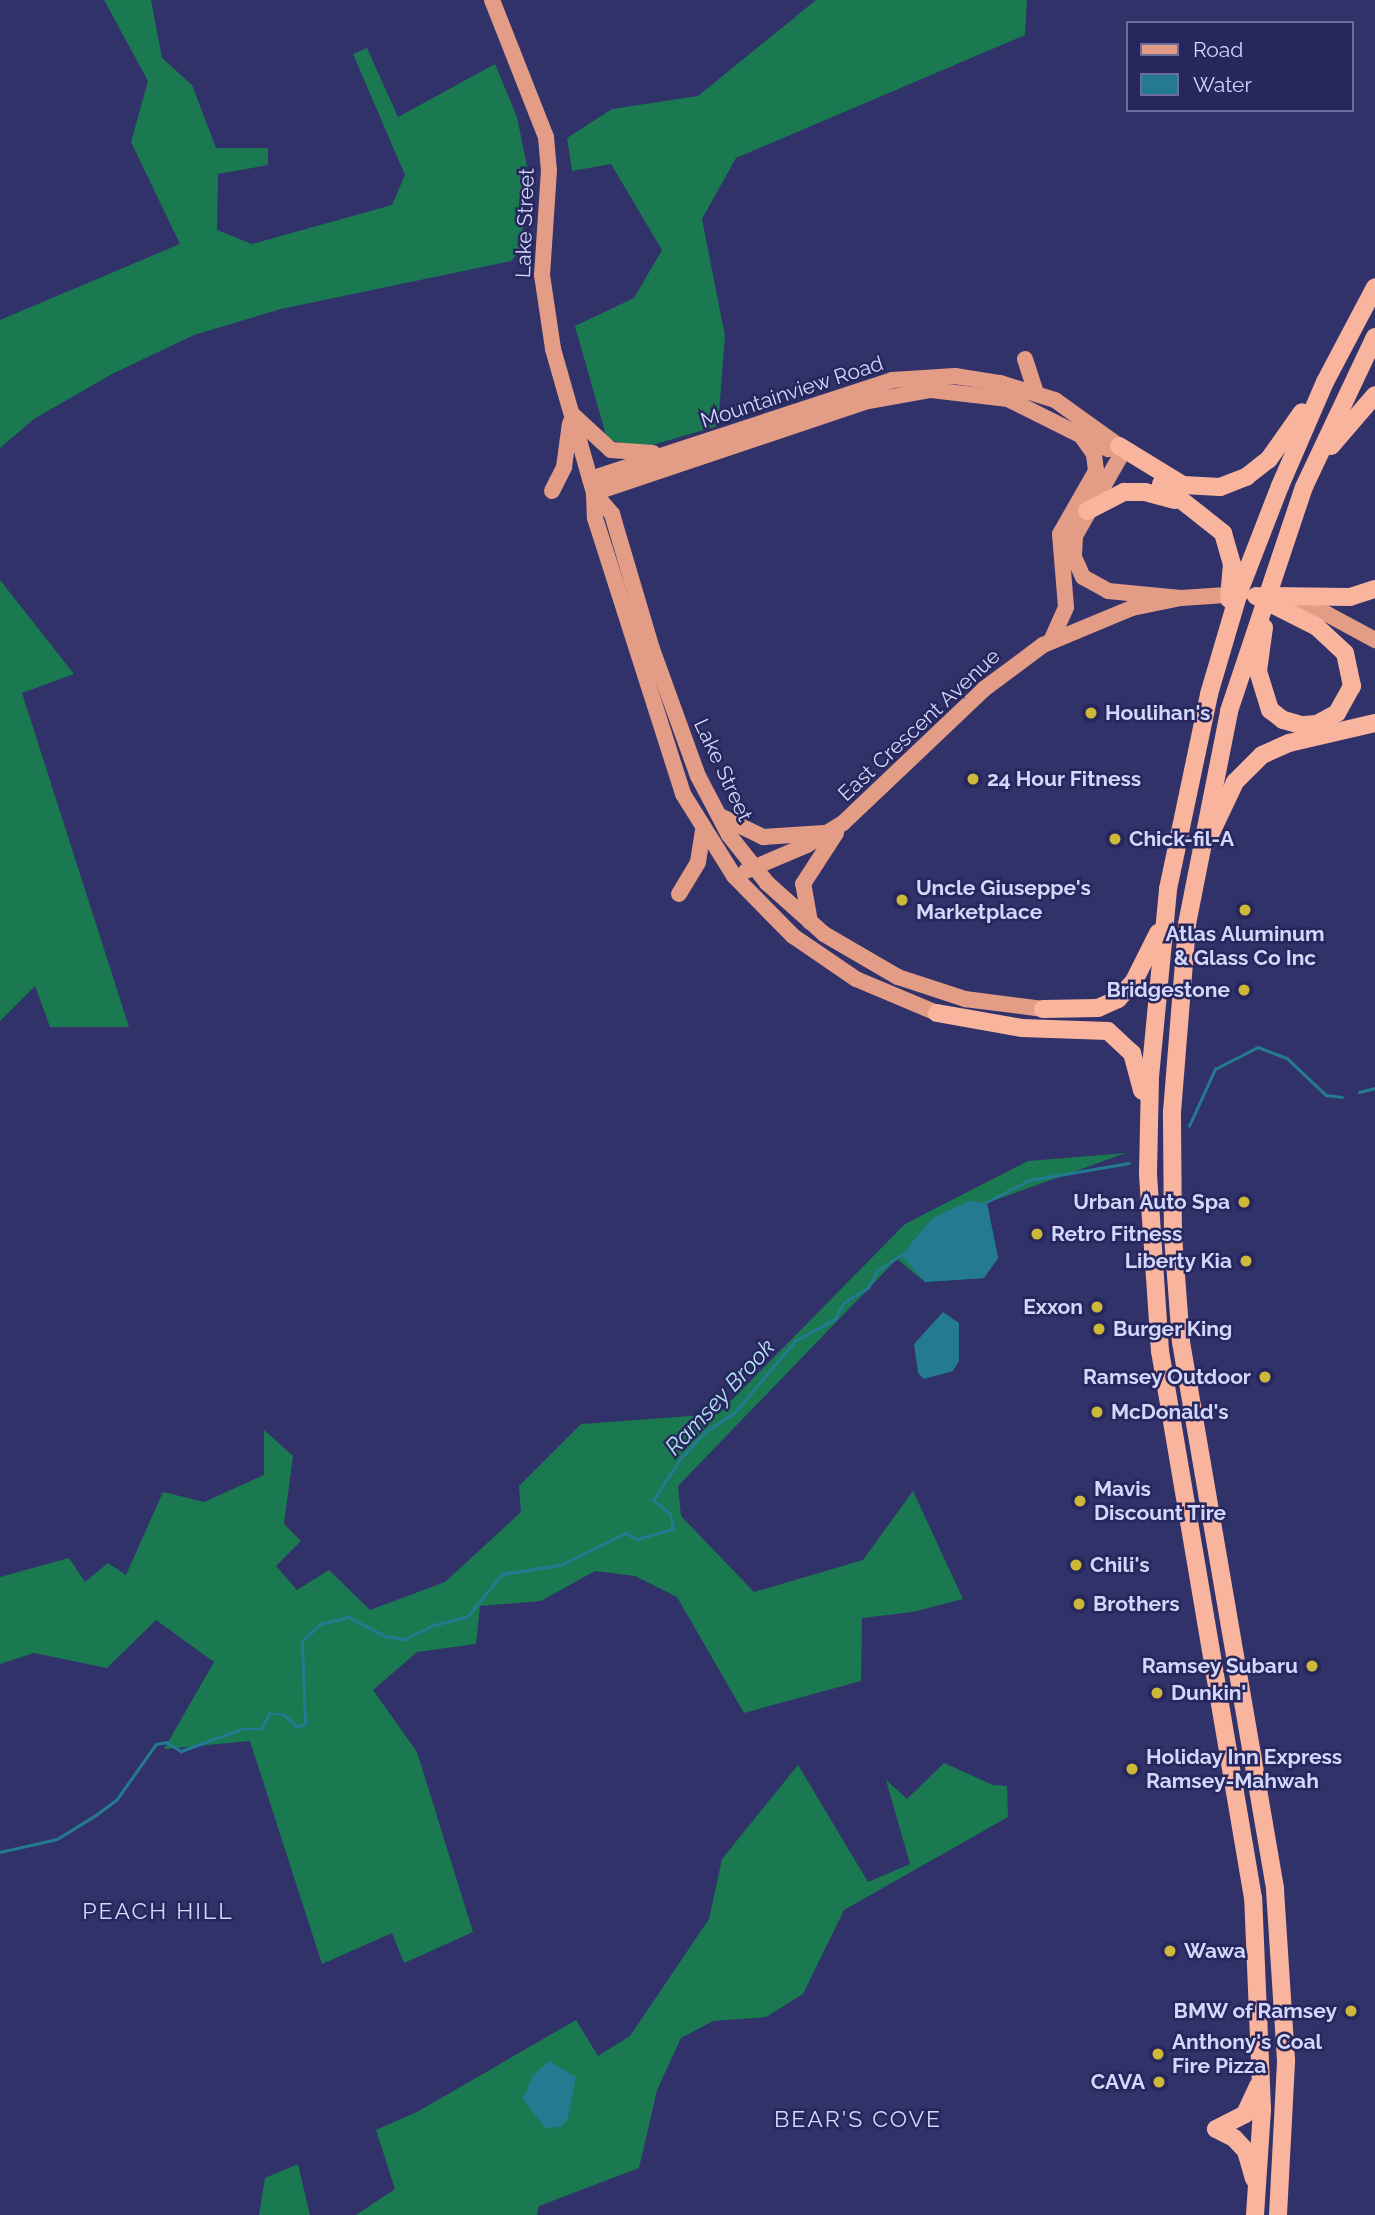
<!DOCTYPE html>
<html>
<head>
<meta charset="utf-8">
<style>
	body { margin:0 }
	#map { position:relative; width:1375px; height:2215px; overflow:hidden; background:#31326a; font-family:Raleway,sans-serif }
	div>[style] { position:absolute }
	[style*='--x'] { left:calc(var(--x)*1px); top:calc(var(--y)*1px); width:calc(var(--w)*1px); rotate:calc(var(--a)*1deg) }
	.forest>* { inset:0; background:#1a7950 }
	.water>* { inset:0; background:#247a91 }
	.stream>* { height:2.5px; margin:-1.25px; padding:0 1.25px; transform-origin:1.25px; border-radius:1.25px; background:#247a91 }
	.major>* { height:16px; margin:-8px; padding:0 8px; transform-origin:8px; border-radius:8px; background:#e39c85 }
	.highway>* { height:18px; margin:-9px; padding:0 9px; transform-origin:9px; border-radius:9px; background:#f9b49e }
	.dots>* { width:19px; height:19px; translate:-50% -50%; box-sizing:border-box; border:4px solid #27275e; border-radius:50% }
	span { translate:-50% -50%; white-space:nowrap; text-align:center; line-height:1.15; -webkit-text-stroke:5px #27275e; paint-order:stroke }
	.street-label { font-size:21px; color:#d3d7fa }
	.poi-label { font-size:21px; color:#d3d7fa; font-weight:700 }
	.left { translate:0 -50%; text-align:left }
	.right { translate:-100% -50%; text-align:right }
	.water-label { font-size:23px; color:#b4e5f5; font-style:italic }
	.neighbourhood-label { font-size:23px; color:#d3d7fa; letter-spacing:2px }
	.legend { position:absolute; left:1126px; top:21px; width:228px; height:91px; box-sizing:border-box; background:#27275e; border:2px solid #6c6d9c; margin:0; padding:9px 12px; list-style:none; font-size:21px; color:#d3d7fa }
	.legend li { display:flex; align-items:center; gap:14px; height:35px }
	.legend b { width:35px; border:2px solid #6c6d9c }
</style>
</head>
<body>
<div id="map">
	<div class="forest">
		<div style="clip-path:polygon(104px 0,151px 0,162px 58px,192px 85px,216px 148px,268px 148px,268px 165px,218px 174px,217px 230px,252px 244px,392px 205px,405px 175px,353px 54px,367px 48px,398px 117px,495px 64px,517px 117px,527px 166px,521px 249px,511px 261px,281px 309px,194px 335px,112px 374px,34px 419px,0 448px,0 320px,180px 244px,131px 142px,148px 81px)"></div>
		<div style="clip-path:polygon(816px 0,1027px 0,1025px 35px,736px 158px,702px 219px,725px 336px,718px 426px,642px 448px,607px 439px,575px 326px,634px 298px,662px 250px,611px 164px,572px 171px,567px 138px,612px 109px,698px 96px)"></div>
		<div style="clip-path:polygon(0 580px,74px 674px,22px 693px,129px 1027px,50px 1027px,35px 986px,0 1021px)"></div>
		<div style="clip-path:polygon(1126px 1153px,987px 1203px,998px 1258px,984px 1278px,925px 1282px,897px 1259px,678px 1486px,681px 1516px,754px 1592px,863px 1560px,913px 1491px,963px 1599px,913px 1612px,862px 1618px,861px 1681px,744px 1713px,677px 1597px,635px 1576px,595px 1571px,541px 1601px,480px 1606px,476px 1644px,417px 1652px,373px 1690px,417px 1752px,473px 1932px,404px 1963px,392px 1933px,322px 1964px,250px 1741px,164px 1749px,214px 1662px,156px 1620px,107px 1668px,34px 1653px,0 1664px,0 1577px,69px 1558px,85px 1582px,108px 1563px,126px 1575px,163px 1492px,204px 1502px,264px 1475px,264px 1430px,293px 1456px,284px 1524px,301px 1541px,276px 1566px,297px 1590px,329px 1570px,370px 1610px,445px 1582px,521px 1512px,519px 1486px,581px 1424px,718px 1414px,905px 1224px,1028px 1161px)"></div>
		<div style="clip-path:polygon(944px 1763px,993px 1785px,1007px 1786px,1008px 1817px,844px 1910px,803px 1994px,766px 2017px,713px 2021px,681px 2038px,657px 2090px,639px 2168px,539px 2206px,537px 2215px,356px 2215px,395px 2189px,376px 2130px,417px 2112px,576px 2020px,598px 2056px,630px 2036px,709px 1919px,722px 1859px,798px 1765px,868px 1882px,910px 1864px,886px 1780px,907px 1799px)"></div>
		<div style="clip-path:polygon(298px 2164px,310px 2215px,259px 2215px,265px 2178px)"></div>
	</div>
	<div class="water">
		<div style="clip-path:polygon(969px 1201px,987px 1203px,998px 1258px,984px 1278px,925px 1282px,903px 1257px,908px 1247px,933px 1218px)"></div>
		<div style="clip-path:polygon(943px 1312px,959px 1323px,959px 1361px,953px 1371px,924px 1379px,918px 1373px,914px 1344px)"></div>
		<div style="clip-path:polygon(549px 2061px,576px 2077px,568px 2118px,563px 2126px,546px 2129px,523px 2099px,533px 2075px)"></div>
	</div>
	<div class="stream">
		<div style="--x:1359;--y:1092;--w:16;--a:-14"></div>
		<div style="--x:1189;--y:1126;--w:63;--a:-65.5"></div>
		<div style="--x:1215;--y:1069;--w:48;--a:-27.1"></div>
		<div style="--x:1258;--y:1047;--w:31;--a:21"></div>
		<div style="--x:1287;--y:1058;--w:54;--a:43.5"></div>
		<div style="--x:1326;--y:1095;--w:16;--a:7"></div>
		<div style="--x:982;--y:1204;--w:54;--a:-26.6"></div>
		<div style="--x:1030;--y:1180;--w:100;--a:-9.7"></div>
		<div style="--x:0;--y:1852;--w:58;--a:-12.8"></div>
		<div style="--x:57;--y:1839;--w:46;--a:-31.6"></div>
		<div style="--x:96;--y:1815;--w:26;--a:-37"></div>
		<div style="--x:117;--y:1799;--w:67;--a:-54.7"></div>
		<div style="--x:156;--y:1744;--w:11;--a:-10"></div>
		<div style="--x:167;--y:1742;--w:17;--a:33"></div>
		<div style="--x:181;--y:1751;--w:64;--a:-20.1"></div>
		<div style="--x:241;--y:1729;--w:20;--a:0"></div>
		<div style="--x:261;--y:1729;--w:17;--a:-62"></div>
		<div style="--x:269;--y:1714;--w:14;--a:0"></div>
		<div style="--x:283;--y:1714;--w:20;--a:41"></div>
		<div style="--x:298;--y:1727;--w:8;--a:-23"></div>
		<div style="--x:305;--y:1724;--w:83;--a:-92.1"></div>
		<div style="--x:302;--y:1641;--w:25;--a:-43"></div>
		<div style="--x:320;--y:1624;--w:30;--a:-14"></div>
		<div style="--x:349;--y:1617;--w:41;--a:27.8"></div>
		<div style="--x:385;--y:1636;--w:20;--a:9"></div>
		<div style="--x:405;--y:1639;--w:32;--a:-26"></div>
		<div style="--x:434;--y:1625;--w:34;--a:-14"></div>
		<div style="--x:467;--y:1617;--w:55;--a:-50.9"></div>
		<div style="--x:502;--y:1574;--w:59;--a:-8.8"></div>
		<div style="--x:560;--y:1565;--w:73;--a:-25.9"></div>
		<div style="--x:626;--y:1533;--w:13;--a:29"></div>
		<div style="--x:637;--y:1539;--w:37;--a:-16"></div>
		<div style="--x:673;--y:1529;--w:15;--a:-101"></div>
		<div style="--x:670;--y:1514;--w:22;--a:-141"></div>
		<div style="--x:653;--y:1500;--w:50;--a:-56.3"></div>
		<div style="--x:681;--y:1458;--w:35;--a:-47"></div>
		<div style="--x:705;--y:1432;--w:35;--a:-33"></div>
		<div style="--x:734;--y:1413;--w:94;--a:-49.7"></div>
		<div style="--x:795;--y:1341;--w:46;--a:-28.8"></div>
		<div style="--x:835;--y:1319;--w:18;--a:-63"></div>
		<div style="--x:843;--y:1303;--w:29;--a:-31"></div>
		<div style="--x:868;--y:1288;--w:19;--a:-62"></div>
		<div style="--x:877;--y:1271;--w:37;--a:-34"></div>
	</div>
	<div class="major">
		<div style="--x:492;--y:0;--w:147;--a:68.5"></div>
		<div style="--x:546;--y:137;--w:33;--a:85"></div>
		<div style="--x:549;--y:170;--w:105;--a:93.8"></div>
		<div style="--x:542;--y:275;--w:75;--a:81.5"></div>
		<div style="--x:553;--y:349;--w:150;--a:74.1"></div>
		<div style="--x:594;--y:493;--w:25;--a:88"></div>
		<div style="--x:595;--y:518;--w:290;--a:72.3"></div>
		<div style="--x:683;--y:794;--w:97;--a:58.1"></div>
		<div style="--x:734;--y:876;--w:84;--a:45.5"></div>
		<div style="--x:793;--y:936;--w:76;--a:34.3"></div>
		<div style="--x:856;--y:979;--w:88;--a:22.8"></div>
		<div style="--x:1025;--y:359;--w:35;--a:72"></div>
		<div style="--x:574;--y:416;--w:50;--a:42.6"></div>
		<div style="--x:611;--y:450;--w:42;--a:4.1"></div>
		<div style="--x:590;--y:479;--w:318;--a:-18.1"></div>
		<div style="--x:892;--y:380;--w:63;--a:-3.6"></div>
		<div style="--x:955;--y:376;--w:46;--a:8.8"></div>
		<div style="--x:1000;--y:383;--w:58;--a:17.2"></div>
		<div style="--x:1055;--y:400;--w:79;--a:35.7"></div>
		<div style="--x:1119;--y:446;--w:11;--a:85"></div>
		<div style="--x:1120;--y:457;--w:91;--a:119.7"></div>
		<div style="--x:1075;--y:536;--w:21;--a:93"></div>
		<div style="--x:1074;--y:557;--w:22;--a:66"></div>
		<div style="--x:1083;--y:577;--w:29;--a:29"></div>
		<div style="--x:1108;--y:591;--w:73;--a:5.5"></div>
		<div style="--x:552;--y:491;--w:27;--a:-63"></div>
		<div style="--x:564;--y:467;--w:44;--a:-82.2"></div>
		<div style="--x:594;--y:493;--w:28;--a:49"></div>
		<div style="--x:612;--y:514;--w:141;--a:73.5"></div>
		<div style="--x:652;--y:649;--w:135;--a:70.1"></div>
		<div style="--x:698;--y:776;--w:67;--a:62.3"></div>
		<div style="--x:729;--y:835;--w:61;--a:51.6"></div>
		<div style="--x:767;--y:883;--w:76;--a:41.8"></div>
		<div style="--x:824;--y:934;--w:86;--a:30.2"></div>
		<div style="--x:898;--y:977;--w:71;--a:18.2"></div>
		<div style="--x:965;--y:999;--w:79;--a:7.3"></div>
		<div style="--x:594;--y:493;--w:285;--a:-18.6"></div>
		<div style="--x:864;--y:402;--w:68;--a:-10.2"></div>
		<div style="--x:931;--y:390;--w:78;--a:6.7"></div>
		<div style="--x:1008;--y:399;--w:112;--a:26.6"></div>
		<div style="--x:1284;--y:600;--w:45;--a:18"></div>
		<div style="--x:1327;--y:614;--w:55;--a:28.4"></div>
		<div style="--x:1051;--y:641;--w:37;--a:-66"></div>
		<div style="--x:1066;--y:607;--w:73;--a:-94.7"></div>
		<div style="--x:1060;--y:534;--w:73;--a:-60.3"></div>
		<div style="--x:1096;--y:471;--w:17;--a:-97"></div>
		<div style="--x:1094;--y:454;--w:21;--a:-125"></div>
		<div style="--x:722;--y:817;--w:46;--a:26"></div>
		<div style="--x:763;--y:837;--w:61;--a:-3.8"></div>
		<div style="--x:746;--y:871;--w:66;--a:-23.1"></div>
		<div style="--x:807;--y:845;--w:42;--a:-31.4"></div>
		<div style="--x:843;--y:823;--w:195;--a:-43.5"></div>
		<div style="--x:984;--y:689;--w:74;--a:-36.7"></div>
		<div style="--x:1043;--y:645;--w:96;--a:-22.6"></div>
		<div style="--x:1132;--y:608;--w:50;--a:-11.5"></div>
		<div style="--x:1181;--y:598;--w:60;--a:-3.8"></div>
		<div style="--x:679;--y:894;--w:37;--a:-59"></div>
		<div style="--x:698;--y:862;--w:31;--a:-81"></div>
		<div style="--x:810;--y:922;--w:39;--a:-100"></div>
		<div style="--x:803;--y:884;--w:61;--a:-57.1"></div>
	</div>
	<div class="highway">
		<div style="--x:1119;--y:446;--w:75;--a:31.4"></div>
		<div style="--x:1183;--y:485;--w:37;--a:3"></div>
		<div style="--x:1220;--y:487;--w:28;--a:-21"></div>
		<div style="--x:1246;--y:477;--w:29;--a:-38"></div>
		<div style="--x:1269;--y:459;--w:57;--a:-54.9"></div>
		<div style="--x:1331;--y:446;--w:67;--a:-49.2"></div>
		<div style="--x:1161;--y:484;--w:79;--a:38.3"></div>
		<div style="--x:1223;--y:533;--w:32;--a:74"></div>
		<div style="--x:1232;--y:564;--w:35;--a:95"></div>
		<div style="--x:1087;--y:511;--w:42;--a:-27.2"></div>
		<div style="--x:1124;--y:492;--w:21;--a:0"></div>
		<div style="--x:1145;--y:492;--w:31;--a:15"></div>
		<div style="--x:1256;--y:596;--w:68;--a:26.9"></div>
		<div style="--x:1317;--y:627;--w:38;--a:43"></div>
		<div style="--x:1345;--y:653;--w:34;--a:78"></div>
		<div style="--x:1352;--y:686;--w:31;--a:119"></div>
		<div style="--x:1337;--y:713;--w:23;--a:151"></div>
		<div style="--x:1317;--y:724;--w:16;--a:176"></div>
		<div style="--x:1301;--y:725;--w:19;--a:-164"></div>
		<div style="--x:1283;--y:720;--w:16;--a:-142"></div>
		<div style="--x:1270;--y:710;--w:41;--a:-107.1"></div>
		<div style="--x:1258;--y:671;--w:44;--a:-82.2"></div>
		<div style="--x:1261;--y:596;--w:89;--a:0.6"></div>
		<div style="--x:1350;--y:597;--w:26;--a:-18"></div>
		<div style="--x:1210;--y:835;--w:59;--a:-64.7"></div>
		<div style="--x:1235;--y:782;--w:38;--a:-45"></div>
		<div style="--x:1262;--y:755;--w:30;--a:-24"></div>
		<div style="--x:1289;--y:743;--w:88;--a:-13.1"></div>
		<div style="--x:1043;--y:1009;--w:55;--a:-1"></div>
		<div style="--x:1098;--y:1008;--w:22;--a:-24"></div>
		<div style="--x:1118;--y:999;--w:24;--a:-48"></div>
		<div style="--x:1134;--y:981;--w:54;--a:-63.4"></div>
		<div style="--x:937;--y:1013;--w:86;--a:10"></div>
		<div style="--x:1022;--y:1028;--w:86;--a:2"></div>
		<div style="--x:1108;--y:1031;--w:33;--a:43"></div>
		<div style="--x:1132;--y:1053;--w:39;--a:75"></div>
		<div style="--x:1216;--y:2129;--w:20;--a:27"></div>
		<div style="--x:1234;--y:2138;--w:18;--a:47"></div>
		<div style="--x:1246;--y:2151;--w:29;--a:74"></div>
		<div style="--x:1216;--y:2129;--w:33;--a:-27"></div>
		<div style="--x:1245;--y:2114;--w:31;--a:-65"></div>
		<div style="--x:1255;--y:2215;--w:106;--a:-86.2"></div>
		<div style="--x:1262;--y:2109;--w:211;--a:-92.4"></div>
		<div style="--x:1253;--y:1898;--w:555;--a:-99.65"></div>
		<div style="--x:1160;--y:1351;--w:178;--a:-93.9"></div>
		<div style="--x:1148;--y:1173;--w:96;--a:-88.8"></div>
		<div style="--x:1150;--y:1077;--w:189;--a:-84.5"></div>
		<div style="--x:1168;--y:889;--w:199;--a:-78.1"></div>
		<div style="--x:1209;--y:694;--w:109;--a:-73.6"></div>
		<div style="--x:1240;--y:589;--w:110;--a:-68.8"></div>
		<div style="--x:1280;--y:486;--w:113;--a:-66.6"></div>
		<div style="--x:1325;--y:382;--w:107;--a:-62.2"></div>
		<div style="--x:1278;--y:2215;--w:155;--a:-87"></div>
		<div style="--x:1286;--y:2060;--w:172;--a:-93.7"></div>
		<div style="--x:1275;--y:1888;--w:554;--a:-99.77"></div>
		<div style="--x:1181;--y:1342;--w:106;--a:-94.3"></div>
		<div style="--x:1173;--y:1236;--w:124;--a:-90.5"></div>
		<div style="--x:1172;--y:1112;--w:189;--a:-85.4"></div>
		<div style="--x:1187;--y:924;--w:217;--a:-78.8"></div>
		<div style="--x:1229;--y:711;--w:236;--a:-71.5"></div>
		<div style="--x:1304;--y:487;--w:166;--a:-64.7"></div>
	</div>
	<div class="dots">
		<div style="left:1091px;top:713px;background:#ceb837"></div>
		<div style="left:973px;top:779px;background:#ceb837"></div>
		<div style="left:1115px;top:839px;background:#ceb837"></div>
		<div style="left:902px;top:900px;background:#ceb837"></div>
		<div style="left:1245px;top:910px;background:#ceb837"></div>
		<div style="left:1244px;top:990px;background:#ceb837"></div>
		<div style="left:1244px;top:1202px;background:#ceb837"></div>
		<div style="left:1037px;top:1234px;background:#ceb837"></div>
		<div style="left:1246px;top:1261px;background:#ceb837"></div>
		<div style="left:1097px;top:1307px;background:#ceb837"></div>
		<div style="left:1099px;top:1329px;background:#ceb837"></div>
		<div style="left:1265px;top:1377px;background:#ceb837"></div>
		<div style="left:1097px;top:1412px;background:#ceb837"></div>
		<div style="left:1080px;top:1501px;background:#ceb837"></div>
		<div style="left:1076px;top:1565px;background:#ceb837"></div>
		<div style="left:1079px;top:1604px;background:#ceb837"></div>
		<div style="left:1312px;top:1666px;background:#ceb837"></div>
		<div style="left:1157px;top:1693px;background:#ceb837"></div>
		<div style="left:1132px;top:1769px;background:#ceb837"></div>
		<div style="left:1170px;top:1951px;background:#ceb837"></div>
		<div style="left:1351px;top:2011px;background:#ceb837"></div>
		<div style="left:1158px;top:2054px;background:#ceb837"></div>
		<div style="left:1159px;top:2082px;background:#ceb837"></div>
	</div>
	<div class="street-label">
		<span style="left:525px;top:223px;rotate:-88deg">Lake Street</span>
		<span style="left:792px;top:392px;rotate:-18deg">Mountainview Road</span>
		<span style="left:919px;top:725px;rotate:-43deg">East Crescent Avenue</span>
		<span style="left:723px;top:770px;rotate:65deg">Lake Street</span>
	</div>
	<div class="poi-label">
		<span class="left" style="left:1105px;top:713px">Houlihan's</span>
		<span class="left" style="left:987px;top:779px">24 Hour Fitness</span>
		<span class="left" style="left:1129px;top:839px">Chick-fil-A</span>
		<span class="left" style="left:916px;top:900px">Uncle Giuseppe's<br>Marketplace</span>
		<span style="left:1245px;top:946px">Atlas Aluminum<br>&amp; Glass Co Inc</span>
		<span class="right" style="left:1230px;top:990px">Bridgestone</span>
		<span class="right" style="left:1230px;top:1202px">Urban Auto Spa</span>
		<span class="left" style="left:1051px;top:1234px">Retro Fitness</span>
		<span class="right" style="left:1232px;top:1261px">Liberty Kia</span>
		<span class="right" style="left:1083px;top:1307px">Exxon</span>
		<span class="left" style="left:1113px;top:1329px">Burger King</span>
		<span class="right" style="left:1251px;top:1377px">Ramsey Outdoor</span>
		<span class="left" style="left:1111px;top:1412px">McDonald's</span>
		<span class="left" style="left:1094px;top:1501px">Mavis<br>Discount Tire</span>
		<span class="left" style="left:1090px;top:1565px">Chili's</span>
		<span class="left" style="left:1093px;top:1604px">Brothers</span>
		<span class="right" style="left:1298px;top:1666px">Ramsey Subaru</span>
		<span class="left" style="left:1171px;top:1693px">Dunkin'</span>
		<span class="left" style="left:1146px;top:1769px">Holiday Inn Express<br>Ramsey-Mahwah</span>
		<span class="left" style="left:1184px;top:1951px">Wawa</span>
		<span class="right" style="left:1337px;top:2011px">BMW of Ramsey</span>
		<span class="left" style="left:1172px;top:2054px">Anthony's Coal<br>Fire Pizza</span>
		<span class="right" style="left:1145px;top:2082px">CAVA</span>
	</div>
	<div class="water-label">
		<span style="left:720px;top:1397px;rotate:-47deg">Ramsey Brook</span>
	</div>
	<div class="neighbourhood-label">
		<span style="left:158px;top:1911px">PEACH HILL</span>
		<span style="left:858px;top:2119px">BEAR'S COVE</span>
	</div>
	<ul class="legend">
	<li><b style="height:9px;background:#e39c85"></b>Road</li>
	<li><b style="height:19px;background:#247a91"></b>Water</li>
	</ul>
</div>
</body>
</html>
